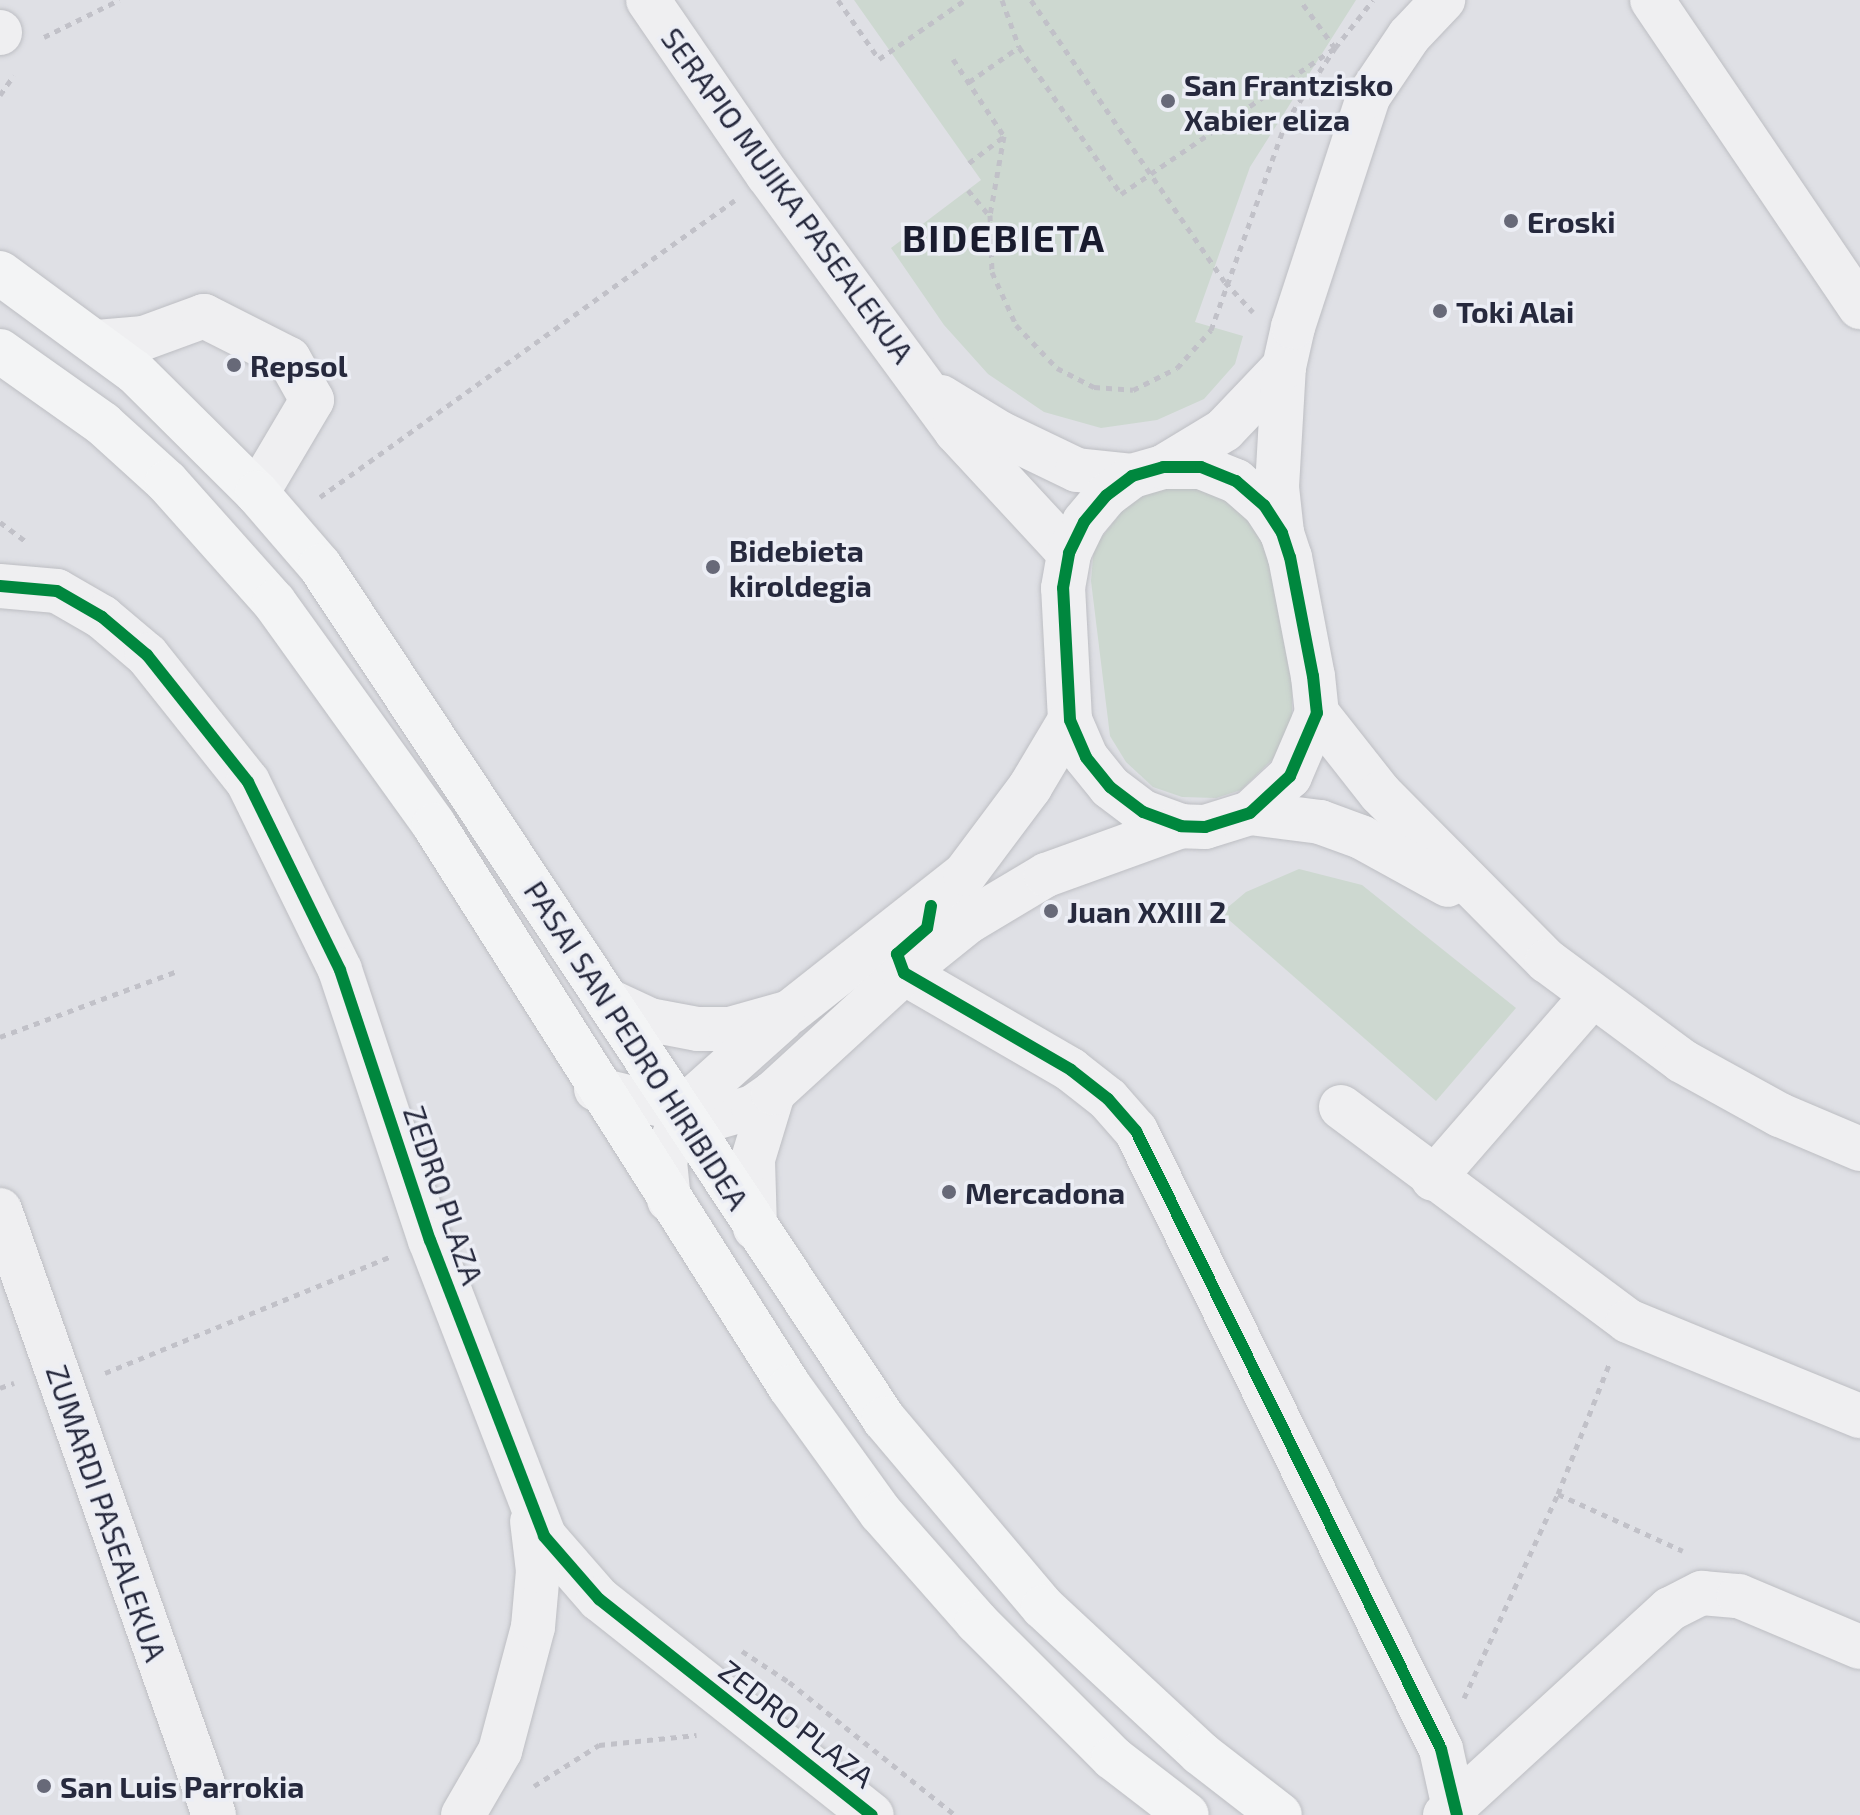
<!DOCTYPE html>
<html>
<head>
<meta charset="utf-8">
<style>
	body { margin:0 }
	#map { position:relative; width:1860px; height:1815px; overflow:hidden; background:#dfe0e5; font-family:"Exo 2",sans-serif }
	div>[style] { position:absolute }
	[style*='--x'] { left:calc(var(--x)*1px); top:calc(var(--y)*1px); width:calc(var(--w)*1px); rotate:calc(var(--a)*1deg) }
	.green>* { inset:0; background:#cdd8d0 }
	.path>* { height:5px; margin-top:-2.5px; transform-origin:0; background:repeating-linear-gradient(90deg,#c1c1c8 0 6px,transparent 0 12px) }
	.roads { filter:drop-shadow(0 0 2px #bdbec3) drop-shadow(0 0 2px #bdbec3) }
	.minor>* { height:44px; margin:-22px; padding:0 22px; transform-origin:22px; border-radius:22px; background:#efeff1 }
	.major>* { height:44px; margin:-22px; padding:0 22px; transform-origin:22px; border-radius:22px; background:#f3f4f5 }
	.cycleway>* { height:12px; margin:-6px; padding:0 6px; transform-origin:6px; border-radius:6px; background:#00873e }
	.dots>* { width:22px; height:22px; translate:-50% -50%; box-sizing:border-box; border:4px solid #eceef5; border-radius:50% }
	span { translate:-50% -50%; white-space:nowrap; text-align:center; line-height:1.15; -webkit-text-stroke:7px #eceef5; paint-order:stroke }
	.poi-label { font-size:30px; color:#26293d; font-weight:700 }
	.left { translate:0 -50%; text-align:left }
	.street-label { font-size:30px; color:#26293d }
	.district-label { font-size:38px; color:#191b2e; font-weight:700; letter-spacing:2px }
</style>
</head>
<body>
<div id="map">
	<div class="green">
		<div style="clip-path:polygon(854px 0,1356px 0,1250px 167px,1195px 322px,1243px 336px,1235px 364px,1204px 399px,1157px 420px,1101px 428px,1044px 412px,988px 374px,944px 325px,891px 248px,981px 180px)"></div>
		<div style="clip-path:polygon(1200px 486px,1233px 502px,1257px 529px,1269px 561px,1292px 686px,1292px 720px,1282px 750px,1241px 790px,1216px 798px,1182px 797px,1153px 787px,1126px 762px,1110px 736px,1091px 581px,1094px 547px,1127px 505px,1160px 487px)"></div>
		<div style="clip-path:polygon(1299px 869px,1362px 885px,1516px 1008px,1436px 1101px,1221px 913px,1246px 892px)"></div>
	</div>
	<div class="path">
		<div style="--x:838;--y:0;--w:72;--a:55.2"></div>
		<div style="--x:879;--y:59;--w:104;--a:-34.5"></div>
		<div style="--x:1002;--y:0;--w:50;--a:70.1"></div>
		<div style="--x:1019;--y:47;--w:179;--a:55.2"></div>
		<div style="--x:1121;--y:194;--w:259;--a:-34.3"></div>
		<div style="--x:1335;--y:48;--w:61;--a:-51.6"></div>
		<div style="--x:1031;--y:0;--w:342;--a:55.5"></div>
		<div style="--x:1225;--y:282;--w:41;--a:47"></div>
		<div style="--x:44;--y:37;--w:84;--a:-26.3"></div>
		<div style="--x:953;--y:59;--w:92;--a:56.5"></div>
		<div style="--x:1004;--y:136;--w:80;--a:100"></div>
		<div style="--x:990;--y:215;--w:57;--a:88"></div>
		<div style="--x:992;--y:272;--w:58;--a:65.6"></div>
		<div style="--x:1016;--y:325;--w:59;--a:46.4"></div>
		<div style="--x:1057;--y:368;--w:42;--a:27.2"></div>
		<div style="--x:1094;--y:387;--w:39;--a:4"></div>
		<div style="--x:1133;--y:390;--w:49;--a:-26.6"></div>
		<div style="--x:1177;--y:368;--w:51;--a:-48.2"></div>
		<div style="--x:1211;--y:330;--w:221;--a:-70.2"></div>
		<div style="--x:1286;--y:122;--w:89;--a:-56.5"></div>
		<div style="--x:1335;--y:48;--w:59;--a:-126.1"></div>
		<div style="--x:969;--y:82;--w:61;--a:-35"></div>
		<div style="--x:0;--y:95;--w:24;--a:-55"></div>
		<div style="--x:969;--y:163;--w:43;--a:-37.4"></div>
		<div style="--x:968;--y:190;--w:33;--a:50"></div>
		<div style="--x:320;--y:497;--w:510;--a:-35.59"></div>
		<div style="--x:0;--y:522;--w:35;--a:37"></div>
		<div style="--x:0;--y:1037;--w:189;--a:-20.4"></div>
		<div style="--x:105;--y:1373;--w:307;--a:-22.2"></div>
		<div style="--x:0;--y:1388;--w:15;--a:-20"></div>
		<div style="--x:1558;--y:1494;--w:142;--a:-68.5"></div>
		<div style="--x:742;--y:1651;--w:56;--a:33.4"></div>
		<div style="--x:789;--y:1682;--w:213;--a:38.7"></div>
		<div style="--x:1464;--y:1698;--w:225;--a:-65.3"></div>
		<div style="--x:1558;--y:1494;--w:137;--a:24.5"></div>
		<div style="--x:534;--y:1786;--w:77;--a:-32.2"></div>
		<div style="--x:599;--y:1745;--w:98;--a:-5.9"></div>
	</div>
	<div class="roads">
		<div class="minor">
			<div style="--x:648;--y:0;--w:212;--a:55.6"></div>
			<div style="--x:768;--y:175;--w:318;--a:53.7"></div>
			<div style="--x:956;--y:431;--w:166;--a:47.2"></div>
			<div style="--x:1652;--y:0;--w:371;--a:55.9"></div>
			<div style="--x:0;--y:32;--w:1;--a:90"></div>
			<div style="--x:97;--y:342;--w:47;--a:-4.9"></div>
			<div style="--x:144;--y:338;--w:64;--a:-20.1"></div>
			<div style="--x:204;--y:316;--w:95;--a:26.8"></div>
			<div style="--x:289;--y:359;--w:47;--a:60.7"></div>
			<div style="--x:312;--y:400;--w:108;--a:120.6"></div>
			<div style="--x:941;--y:397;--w:69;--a:31.4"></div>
			<div style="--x:1000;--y:433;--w:85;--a:25.7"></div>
			<div style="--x:1077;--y:470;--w:55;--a:6.2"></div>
			<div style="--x:1163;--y:467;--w:38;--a:0"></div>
			<div style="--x:1201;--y:467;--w:38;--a:22"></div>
			<div style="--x:1236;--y:481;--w:37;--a:41"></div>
			<div style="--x:1264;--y:505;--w:33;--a:57"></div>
			<div style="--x:1282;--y:533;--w:25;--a:72"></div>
			<div style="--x:1290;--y:557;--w:121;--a:79.1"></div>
			<div style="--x:1313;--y:676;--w:37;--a:84"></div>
			<div style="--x:1317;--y:713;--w:69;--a:113.2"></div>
			<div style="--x:1290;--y:776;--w:54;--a:137.2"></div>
			<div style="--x:1250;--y:813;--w:47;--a:162.7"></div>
			<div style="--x:1205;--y:827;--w:24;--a:-178"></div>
			<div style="--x:1181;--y:826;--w:40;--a:-159.8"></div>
			<div style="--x:1143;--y:812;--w:41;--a:-142.9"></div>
			<div style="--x:1110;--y:787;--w:38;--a:-129"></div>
			<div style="--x:1086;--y:757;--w:40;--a:-113.4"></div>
			<div style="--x:1070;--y:720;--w:132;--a:-93"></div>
			<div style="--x:1063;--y:588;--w:36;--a:-80"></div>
			<div style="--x:1069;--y:553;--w:34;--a:-64"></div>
			<div style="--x:1084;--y:522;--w:35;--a:-50"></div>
			<div style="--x:1107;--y:495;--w:31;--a:-37"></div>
			<div style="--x:1132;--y:476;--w:32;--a:-16"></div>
			<div style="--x:1163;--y:467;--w:71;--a:-31.2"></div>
			<div style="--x:1224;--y:430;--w:87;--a:-46.4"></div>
			<div style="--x:1282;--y:533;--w:46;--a:-96.2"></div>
			<div style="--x:1277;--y:487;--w:120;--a:-86.7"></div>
			<div style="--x:1284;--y:367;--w:41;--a:-77.3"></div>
			<div style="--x:1293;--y:327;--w:242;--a:-71.9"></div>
			<div style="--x:1368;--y:97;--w:73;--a:-56.1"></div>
			<div style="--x:1409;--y:36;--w:50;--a:-46.6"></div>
			<div style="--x:0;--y:586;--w:57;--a:5"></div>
			<div style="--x:57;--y:591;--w:52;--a:30"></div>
			<div style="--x:102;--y:617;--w:59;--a:40.2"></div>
			<div style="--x:147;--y:655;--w:162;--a:51.5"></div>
			<div style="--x:248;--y:782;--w:209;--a:63.9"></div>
			<div style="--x:340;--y:970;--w:285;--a:71.6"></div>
			<div style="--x:430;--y:1240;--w:317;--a:68.9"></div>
			<div style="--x:544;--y:1536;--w:84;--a:48.9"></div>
			<div style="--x:599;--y:1599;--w:348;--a:38.4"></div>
			<div style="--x:1317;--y:713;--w:102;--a:51.8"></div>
			<div style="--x:1380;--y:793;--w:237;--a:45.2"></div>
			<div style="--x:1547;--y:961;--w:168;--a:36.5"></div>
			<div style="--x:1682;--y:1061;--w:112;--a:28.9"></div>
			<div style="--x:1780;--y:1115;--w:87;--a:23"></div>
			<div style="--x:1250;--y:813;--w:71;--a:7.3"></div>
			<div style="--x:1320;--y:822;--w:44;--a:20.1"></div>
			<div style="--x:1361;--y:837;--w:99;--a:28.9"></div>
			<div style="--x:904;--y:973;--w:193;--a:30.1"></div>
			<div style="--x:1071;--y:1070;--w:47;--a:38.1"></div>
			<div style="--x:1108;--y:1099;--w:43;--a:48.8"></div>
			<div style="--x:1136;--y:1131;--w:689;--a:63.73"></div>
			<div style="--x:1441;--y:1749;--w:55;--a:77.5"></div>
			<div style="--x:609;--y:1001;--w:45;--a:24.9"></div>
			<div style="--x:650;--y:1020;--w:49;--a:10.6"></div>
			<div style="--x:698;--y:1029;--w:32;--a:0"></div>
			<div style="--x:730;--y:1029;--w:62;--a:-15.8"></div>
			<div style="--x:790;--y:1012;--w:223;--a:-38.3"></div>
			<div style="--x:965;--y:874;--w:109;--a:-53.2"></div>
			<div style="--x:1030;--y:787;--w:78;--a:-59.2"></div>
			<div style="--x:596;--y:1089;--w:122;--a:13.8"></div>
			<div style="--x:714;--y:1118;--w:41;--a:-15.8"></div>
			<div style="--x:753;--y:1107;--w:24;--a:-35"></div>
			<div style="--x:1341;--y:1107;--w:358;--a:36.7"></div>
			<div style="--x:1628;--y:1321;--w:251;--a:22.3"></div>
			<div style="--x:1433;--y:1179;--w:242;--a:-49"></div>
			<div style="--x:669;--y:1200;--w:39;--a:-96"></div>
			<div style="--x:665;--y:1161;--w:57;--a:-70.6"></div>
			<div style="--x:684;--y:1107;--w:132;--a:-41.9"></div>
			<div style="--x:0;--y:1210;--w:642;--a:70.52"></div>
			<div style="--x:755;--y:1228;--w:69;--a:-91.7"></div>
			<div style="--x:753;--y:1159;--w:69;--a:-73.1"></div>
			<div style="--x:773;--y:1093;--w:178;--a:-42.5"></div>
			<div style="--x:904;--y:973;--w:83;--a:-38.7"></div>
			<div style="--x:969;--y:921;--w:90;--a:-30.9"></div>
			<div style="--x:1046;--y:875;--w:144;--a:-19.9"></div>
			<div style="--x:463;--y:1815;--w:74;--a:-60"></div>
			<div style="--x:500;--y:1751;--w:128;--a:-75.1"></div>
			<div style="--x:533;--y:1627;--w:56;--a:-84.9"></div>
			<div style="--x:538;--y:1571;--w:50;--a:-96.8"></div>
			<div style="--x:1445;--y:1815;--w:305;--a:-42.5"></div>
			<div style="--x:1670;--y:1609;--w:36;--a:-27"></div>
			<div style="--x:1702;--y:1593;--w:37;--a:5"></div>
			<div style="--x:1739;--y:1596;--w:131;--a:22.9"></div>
		</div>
		<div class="major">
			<div style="--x:0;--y:273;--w:167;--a:36.3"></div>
			<div style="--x:135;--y:372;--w:172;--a:44.8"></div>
			<div style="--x:257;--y:493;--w:96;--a:49.2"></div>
			<div style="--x:320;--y:566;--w:1023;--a:56.53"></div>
			<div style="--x:884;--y:1419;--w:246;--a:49.8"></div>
			<div style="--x:1043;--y:1607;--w:214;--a:42.9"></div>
			<div style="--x:1200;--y:1753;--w:101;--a:37.8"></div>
			<div style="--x:0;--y:351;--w:126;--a:35.3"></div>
			<div style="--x:103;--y:424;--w:86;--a:42.2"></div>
			<div style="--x:167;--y:482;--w:161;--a:48.3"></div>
			<div style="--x:274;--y:602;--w:274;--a:54.3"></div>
			<div style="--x:434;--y:825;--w:665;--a:57.65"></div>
			<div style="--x:790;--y:1387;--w:155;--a:54.2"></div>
			<div style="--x:881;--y:1513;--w:145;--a:48.6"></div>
			<div style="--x:977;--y:1622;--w:192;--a:45"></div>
			<div style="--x:1113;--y:1758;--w:93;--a:37.6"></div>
		</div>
	</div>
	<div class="cycleway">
		<div style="--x:1163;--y:467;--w:38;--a:0"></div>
		<div style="--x:1201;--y:467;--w:38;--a:22"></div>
		<div style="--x:1236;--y:481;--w:37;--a:41"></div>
		<div style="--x:1264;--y:505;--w:33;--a:57"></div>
		<div style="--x:1282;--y:533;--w:25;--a:72"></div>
		<div style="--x:1290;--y:557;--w:121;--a:79.1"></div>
		<div style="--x:1313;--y:676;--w:37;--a:84"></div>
		<div style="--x:1317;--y:713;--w:69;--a:113.2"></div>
		<div style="--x:1290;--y:776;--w:54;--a:137.2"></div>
		<div style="--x:1250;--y:813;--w:47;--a:162.7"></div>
		<div style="--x:1205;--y:827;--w:24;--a:-178"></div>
		<div style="--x:1181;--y:826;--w:40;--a:-159.8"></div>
		<div style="--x:1143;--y:812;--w:41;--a:-142.9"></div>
		<div style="--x:1110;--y:787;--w:38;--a:-129"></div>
		<div style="--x:1086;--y:757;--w:40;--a:-113.4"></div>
		<div style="--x:1070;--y:720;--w:132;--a:-93"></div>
		<div style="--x:1063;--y:588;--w:36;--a:-80"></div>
		<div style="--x:1069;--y:553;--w:34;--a:-64"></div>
		<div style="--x:1084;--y:522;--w:35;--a:-50"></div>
		<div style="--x:1107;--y:495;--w:31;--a:-37"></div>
		<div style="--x:1132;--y:476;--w:32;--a:-16"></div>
		<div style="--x:0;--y:586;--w:57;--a:5"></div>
		<div style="--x:57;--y:591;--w:52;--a:30"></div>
		<div style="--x:102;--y:617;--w:59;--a:40.2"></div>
		<div style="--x:147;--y:655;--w:162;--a:51.5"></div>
		<div style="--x:248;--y:782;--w:209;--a:63.9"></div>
		<div style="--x:340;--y:970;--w:285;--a:71.6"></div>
		<div style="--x:430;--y:1240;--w:317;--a:68.9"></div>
		<div style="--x:544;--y:1536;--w:84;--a:48.9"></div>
		<div style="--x:599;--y:1599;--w:348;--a:38.4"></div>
		<div style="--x:931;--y:906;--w:22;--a:100"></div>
		<div style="--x:927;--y:928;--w:40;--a:139"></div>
		<div style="--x:897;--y:954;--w:20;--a:70"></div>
		<div style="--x:904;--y:973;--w:193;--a:30.1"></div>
		<div style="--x:1071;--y:1070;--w:47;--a:38.1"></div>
		<div style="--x:1108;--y:1099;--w:43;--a:48.8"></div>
		<div style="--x:1136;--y:1131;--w:689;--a:63.73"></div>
		<div style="--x:1441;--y:1749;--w:68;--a:76.4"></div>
	</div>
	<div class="dots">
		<div style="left:1168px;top:101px;background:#676978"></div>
		<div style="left:1511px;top:221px;background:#676978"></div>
		<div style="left:1440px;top:311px;background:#676978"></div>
		<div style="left:234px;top:365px;background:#676978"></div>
		<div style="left:713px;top:567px;background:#676978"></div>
		<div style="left:1051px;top:911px;background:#676978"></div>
		<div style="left:949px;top:1192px;background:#676978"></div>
		<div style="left:44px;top:1786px;background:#676978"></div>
	</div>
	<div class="poi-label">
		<span class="left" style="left:1184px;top:101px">San Frantzisko<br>Xabier eliza</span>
		<span class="left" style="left:1527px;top:221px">Eroski</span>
		<span class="left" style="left:1456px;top:311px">Toki Alai</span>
		<span class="left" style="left:250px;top:365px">Repsol</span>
		<span class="left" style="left:729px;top:567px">Bidebieta<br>kiroldegia</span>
		<span class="left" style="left:1067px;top:911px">Juan XXIII 2</span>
		<span class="left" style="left:965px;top:1192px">Mercadona</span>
		<span class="left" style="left:60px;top:1786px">San Luis Parrokia</span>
	</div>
	<div class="street-label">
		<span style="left:788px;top:195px;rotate:54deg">SERAPIO MUJIKA PASEALEKUA</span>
		<span style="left:637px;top:1045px;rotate:57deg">PASAI SAN PEDRO HIRIBIDEA</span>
		<span style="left:444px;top:1195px;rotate:71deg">ZEDRO PLAZA</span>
		<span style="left:107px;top:1513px;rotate:71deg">ZUMARDI PASEALEKUA</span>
		<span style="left:797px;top:1723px;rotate:38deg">ZEDRO PLAZA</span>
	</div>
	<div class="district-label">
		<span style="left:1004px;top:238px">BIDEBIETA</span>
	</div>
</div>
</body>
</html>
